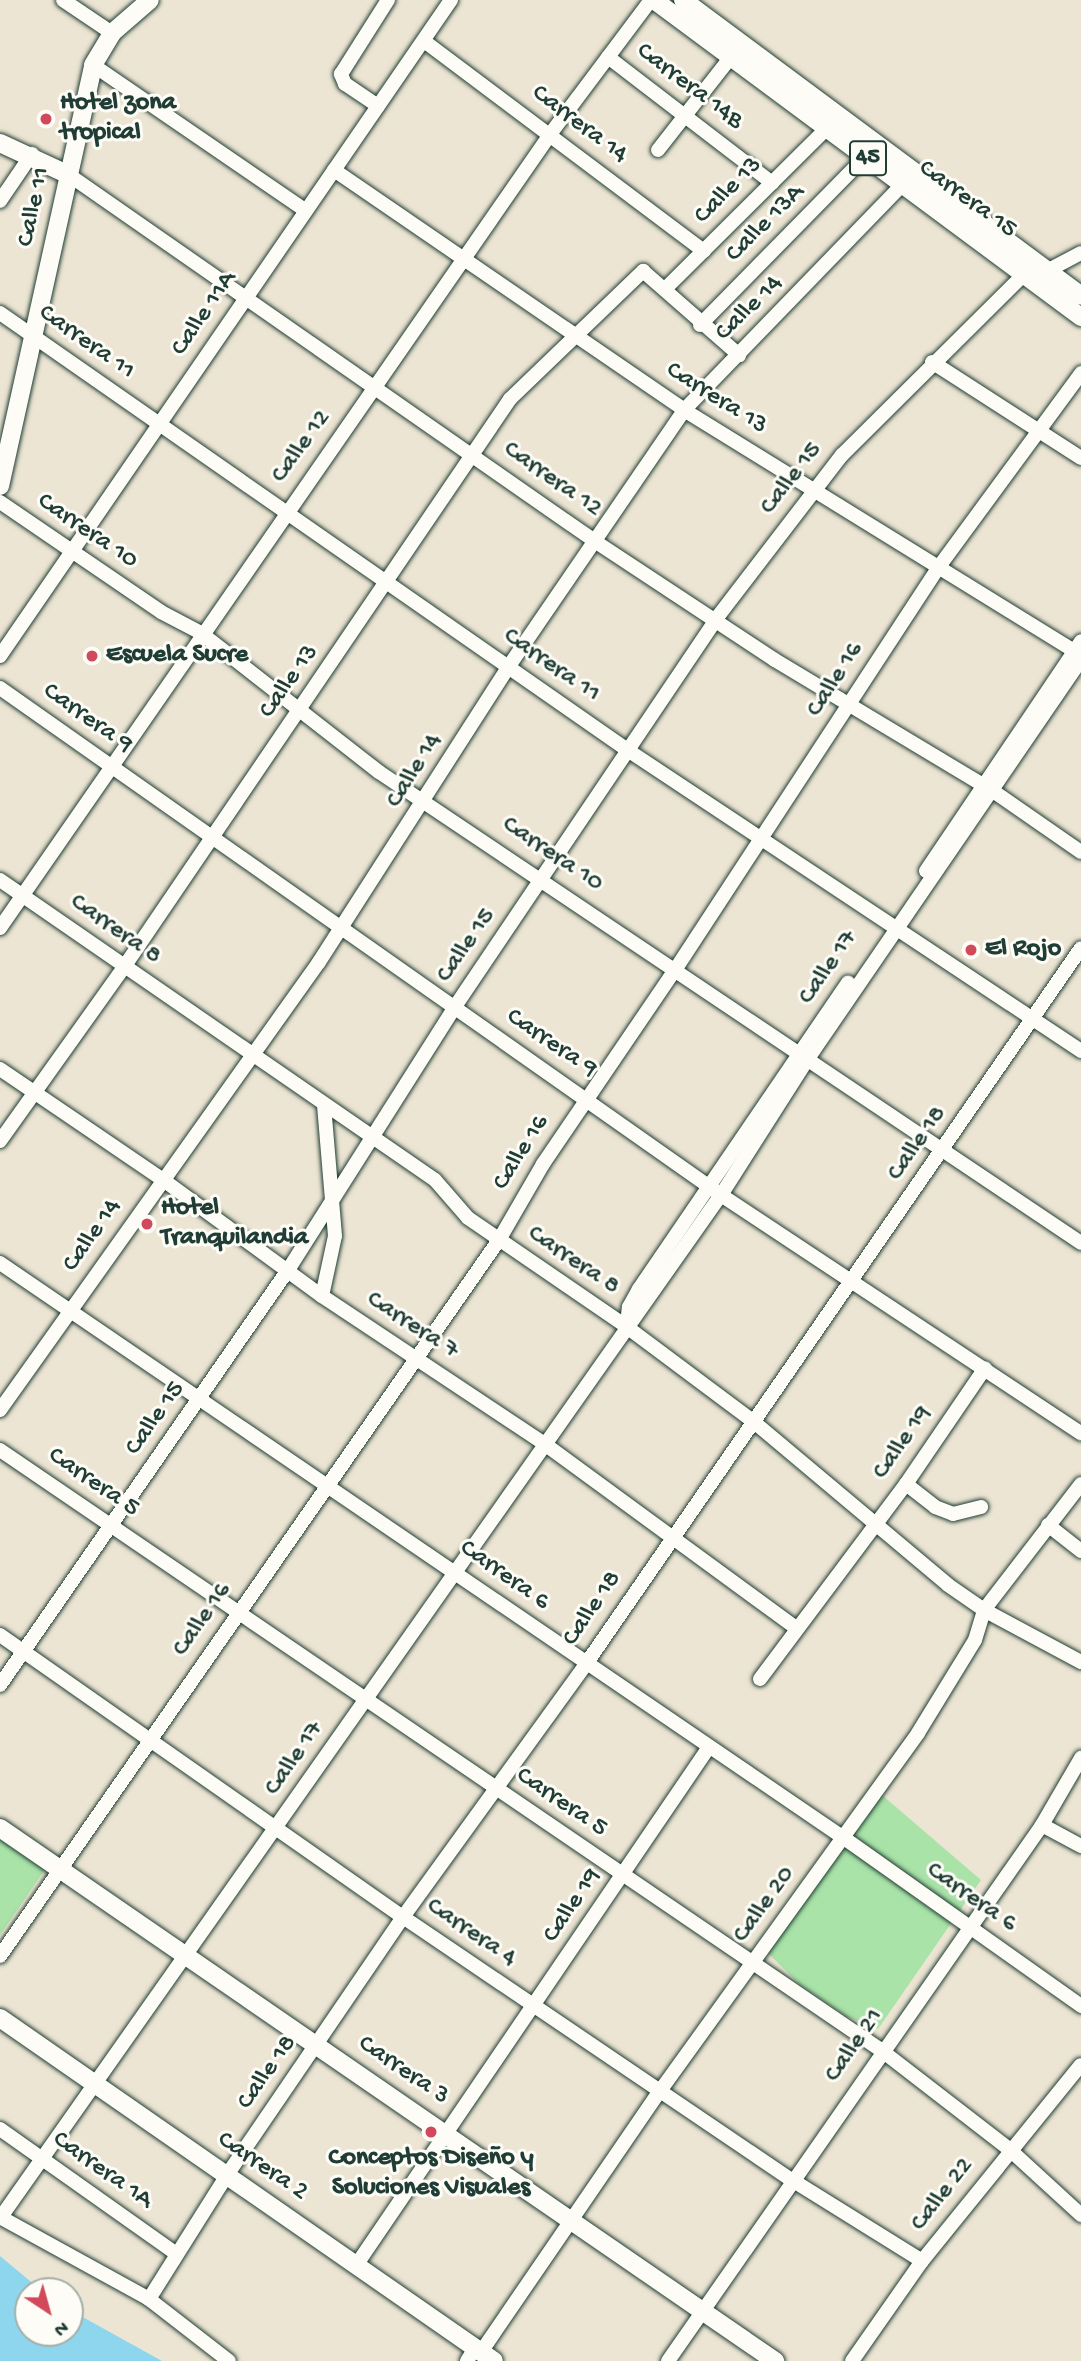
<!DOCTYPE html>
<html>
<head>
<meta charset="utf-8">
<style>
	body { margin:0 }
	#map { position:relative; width:1081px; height:2361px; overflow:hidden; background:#ede5d3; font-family:"Gochi Hand",sans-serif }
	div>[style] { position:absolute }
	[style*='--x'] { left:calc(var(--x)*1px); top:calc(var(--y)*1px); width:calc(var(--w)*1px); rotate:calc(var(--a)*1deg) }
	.green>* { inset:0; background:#a9e3a8 }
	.water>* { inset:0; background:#8dd6ee }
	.roads { filter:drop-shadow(0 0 2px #1f3d34) drop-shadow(0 0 2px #1f3d34) }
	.minor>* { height:14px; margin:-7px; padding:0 7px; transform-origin:7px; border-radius:7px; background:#fdfcf7 }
	.major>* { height:18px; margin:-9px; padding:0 9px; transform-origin:9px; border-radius:9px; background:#fdfcf7 }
	.dots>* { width:19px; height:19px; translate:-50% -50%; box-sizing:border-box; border:4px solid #fdfcf7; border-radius:50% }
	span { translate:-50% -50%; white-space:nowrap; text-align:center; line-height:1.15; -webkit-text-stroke:6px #fdfcf7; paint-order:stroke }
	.shield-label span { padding:2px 5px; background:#fdfcf7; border:2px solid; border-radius:5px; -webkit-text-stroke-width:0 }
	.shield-label { font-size:24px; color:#1f3d34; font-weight:700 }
	.street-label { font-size:26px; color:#1f3d34 }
	.poi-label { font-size:26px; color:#1f3d34; font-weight:700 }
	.left { translate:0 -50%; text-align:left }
	.north { position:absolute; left:14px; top:2277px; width:70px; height:70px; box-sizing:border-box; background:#fdfcf7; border:2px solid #a4b0a9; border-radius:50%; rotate:144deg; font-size:19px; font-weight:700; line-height:28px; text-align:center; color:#1f3d34 }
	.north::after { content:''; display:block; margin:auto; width:24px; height:32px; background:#d1495b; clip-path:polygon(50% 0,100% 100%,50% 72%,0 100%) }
</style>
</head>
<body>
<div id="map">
	<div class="green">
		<div style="clip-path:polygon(882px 1795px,981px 1880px,878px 2029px,846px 2016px,799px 1984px,766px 1951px)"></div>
		<div style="clip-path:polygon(0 1836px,46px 1868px,0 1935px)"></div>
	</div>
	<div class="water">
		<div style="clip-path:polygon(0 2256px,42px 2291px,28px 2291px,28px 2333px,70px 2333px,70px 2310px,162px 2361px,0 2361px)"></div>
	</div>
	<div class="roads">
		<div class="minor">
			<div style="--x:63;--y:0;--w:59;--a:34"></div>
			<div style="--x:424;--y:41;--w:350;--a:36.9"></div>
			<div style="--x:608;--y:57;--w:207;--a:37.5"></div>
			<div style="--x:93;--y:65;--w:258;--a:34.4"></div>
			<div style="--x:378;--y:106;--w:40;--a:-146"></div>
			<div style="--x:345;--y:84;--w:11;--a:-112"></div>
			<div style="--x:341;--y:74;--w:88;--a:-57.6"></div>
			<div style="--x:658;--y:150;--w:118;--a:-51.9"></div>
			<div style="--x:334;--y:170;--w:424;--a:34.4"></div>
			<div style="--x:684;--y:410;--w:467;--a:31.7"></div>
			<div style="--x:69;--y:175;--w:642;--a:34.85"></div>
			<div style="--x:596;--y:542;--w:214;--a:33.4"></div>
			<div style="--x:775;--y:660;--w:254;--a:31"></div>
			<div style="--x:993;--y:791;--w:107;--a:34.7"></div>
			<div style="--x:0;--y:201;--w:57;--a:-55.8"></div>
			<div style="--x:1047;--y:271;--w:38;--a:-28"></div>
			<div style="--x:666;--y:288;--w:227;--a:-44.8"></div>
			<div style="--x:0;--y:313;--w:763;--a:34.86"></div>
			<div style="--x:626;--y:749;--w:546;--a:33.57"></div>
			<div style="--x:700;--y:325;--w:237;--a:-45.5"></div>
			<div style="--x:932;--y:362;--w:177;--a:32.8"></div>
			<div style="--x:0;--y:502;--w:195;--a:34.3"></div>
			<div style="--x:161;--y:612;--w:45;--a:27.7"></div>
			<div style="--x:201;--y:633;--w:226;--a:38"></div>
			<div style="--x:379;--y:772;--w:845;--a:33.86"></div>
			<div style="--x:0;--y:656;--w:796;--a:-55.49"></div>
			<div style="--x:0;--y:688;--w:881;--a:35.11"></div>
			<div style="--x:721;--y:1195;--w:432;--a:33.5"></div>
			<div style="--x:926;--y:871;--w:277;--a:-56"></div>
			<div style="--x:0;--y:880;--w:528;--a:34.59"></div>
			<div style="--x:435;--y:1180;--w:50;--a:49"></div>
			<div style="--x:468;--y:1218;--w:193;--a:34.4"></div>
			<div style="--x:627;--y:1327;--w:159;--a:36.8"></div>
			<div style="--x:754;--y:1422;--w:253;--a:40"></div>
			<div style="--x:948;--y:1585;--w:44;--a:34.8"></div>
			<div style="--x:984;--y:1610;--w:110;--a:28.2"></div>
			<div style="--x:0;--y:928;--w:967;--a:-55.27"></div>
			<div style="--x:551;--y:133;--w:166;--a:-53.1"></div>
			<div style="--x:0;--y:1069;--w:196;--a:34.2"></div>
			<div style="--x:162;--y:1179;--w:198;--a:36.2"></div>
			<div style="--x:322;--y:1296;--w:269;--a:33.6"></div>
			<div style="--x:546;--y:1445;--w:308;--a:36.2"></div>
			<div style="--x:0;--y:1141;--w:214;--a:-54.5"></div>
			<div style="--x:124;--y:967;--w:687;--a:-55.8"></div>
			<div style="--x:510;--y:399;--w:185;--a:-43.9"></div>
			<div style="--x:643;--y:271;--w:128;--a:41.2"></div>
			<div style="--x:0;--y:1263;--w:1021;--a:34.27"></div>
			<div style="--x:844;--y:1838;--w:291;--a:35.3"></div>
			<div style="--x:322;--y:1296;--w:61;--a:-77.8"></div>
			<div style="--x:335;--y:1236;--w:130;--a:-94.8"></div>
			<div style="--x:627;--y:1325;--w:18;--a:-84"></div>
			<div style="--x:629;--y:1307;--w:21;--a:-61"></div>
			<div style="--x:639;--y:1289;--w:371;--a:-55.7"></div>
			<div style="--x:0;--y:1410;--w:550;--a:-54.55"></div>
			<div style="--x:319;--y:962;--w:352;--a:-57.3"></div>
			<div style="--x:509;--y:666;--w:310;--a:-55.6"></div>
			<div style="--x:684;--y:410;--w:313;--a:-45.9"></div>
			<div style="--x:0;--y:1450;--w:1066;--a:34.26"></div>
			<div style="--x:881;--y:2050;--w:162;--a:37.7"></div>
			<div style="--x:1009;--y:2149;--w:98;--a:42.5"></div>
			<div style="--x:906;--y:1484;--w:37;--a:38"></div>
			<div style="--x:935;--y:1507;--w:19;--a:21"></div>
			<div style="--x:953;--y:1514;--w:29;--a:-14"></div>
			<div style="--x:1048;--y:1525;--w:42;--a:38.2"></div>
			<div style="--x:0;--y:1635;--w:492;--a:35"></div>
			<div style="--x:403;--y:1917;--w:470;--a:34.1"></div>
			<div style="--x:792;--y:2180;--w:153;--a:31.9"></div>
			<div style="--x:760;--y:1679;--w:244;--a:-53.2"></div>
			<div style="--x:906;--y:1484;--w:140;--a:-55.7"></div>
			<div style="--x:0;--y:1685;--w:505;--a:-55.24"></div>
			<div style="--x:288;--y:1270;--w:310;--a:-57.6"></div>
			<div style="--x:454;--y:1008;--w:469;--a:-56"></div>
			<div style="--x:716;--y:619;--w:207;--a:-52.5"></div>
			<div style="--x:842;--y:455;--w:257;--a:-44.8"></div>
			<div style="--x:1042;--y:1825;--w:44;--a:28.3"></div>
			<div style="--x:0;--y:1956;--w:873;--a:-55.13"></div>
			<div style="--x:499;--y:1240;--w:88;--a:-59.9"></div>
			<div style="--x:543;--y:1164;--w:235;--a:-55.8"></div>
			<div style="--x:675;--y:970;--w:480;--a:-56.8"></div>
			<div style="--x:938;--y:568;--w:242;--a:-53.7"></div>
			<div style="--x:0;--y:2129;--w:214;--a:35.3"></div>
			<div style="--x:0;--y:2217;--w:170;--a:28.8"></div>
			<div style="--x:149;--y:2299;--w:101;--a:37.8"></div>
			<div style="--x:1;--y:2217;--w:1250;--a:-54.84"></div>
			<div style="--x:721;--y:1195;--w:160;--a:-57.5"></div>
			<div style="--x:807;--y:1060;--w:485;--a:-55.6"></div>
			<div style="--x:357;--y:2264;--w:625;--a:-55.75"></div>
			<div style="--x:149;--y:2299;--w:146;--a:-57.8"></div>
			<div style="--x:227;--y:2175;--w:312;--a:-55.7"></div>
			<div style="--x:403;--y:1917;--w:312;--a:-54.1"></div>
			<div style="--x:586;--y:1664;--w:870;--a:-55.34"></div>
			<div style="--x:481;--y:2352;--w:316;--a:-55.6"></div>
			<div style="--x:660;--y:2091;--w:441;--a:-54.2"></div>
			<div style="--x:918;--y:1733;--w:109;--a:-58.5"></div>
			<div style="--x:975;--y:1640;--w:31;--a:-73"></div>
			<div style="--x:984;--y:1610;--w:159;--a:-52.4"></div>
			<div style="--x:467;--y:2361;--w:15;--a:-58"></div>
			<div style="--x:668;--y:2361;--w:654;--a:-55.09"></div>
			<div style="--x:1042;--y:1825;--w:78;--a:-59.8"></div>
			<div style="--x:852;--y:2361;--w:122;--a:-55"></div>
			<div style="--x:922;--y:2261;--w:252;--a:-51"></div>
		</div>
		<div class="major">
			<div style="--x:654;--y:0;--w:532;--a:36.59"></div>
			<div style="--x:683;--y:0;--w:496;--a:36.6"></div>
			<div style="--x:0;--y:143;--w:76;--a:24.9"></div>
			<div style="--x:0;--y:486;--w:431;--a:-77.5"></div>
			<div style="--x:93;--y:65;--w:37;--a:-59"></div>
			<div style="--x:112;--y:33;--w:50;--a:-41"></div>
			<div style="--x:0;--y:1828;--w:941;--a:34.52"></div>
			<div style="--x:0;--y:2018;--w:601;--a:34.77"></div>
		</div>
	</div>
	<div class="dots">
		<div style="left:46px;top:119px;background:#d1495b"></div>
		<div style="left:92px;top:656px;background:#d1495b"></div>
		<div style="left:971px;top:950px;background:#d1495b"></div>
		<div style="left:147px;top:1224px;background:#d1495b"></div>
		<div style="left:431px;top:2132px;background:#d1495b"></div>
	</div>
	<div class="shield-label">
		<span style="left:868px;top:158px">45</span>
	</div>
	<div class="street-label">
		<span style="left:689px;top:87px;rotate:37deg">Carrera 14B</span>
		<span style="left:579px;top:125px;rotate:37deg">Carrera 14</span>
		<span style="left:729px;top:191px;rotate:-45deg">Calle 13</span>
		<span style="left:967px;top:200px;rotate:36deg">Carrera 15</span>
		<span style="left:35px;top:207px;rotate:-78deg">Calle 11</span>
		<span style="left:766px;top:224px;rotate:-45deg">Calle 13A</span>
		<span style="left:750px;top:309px;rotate:-44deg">Calle 14</span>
		<span style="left:205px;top:314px;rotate:-56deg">Calle 11A</span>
		<span style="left:86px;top:343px;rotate:35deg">Carrera 11</span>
		<span style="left:716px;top:399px;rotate:32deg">Carrera 13</span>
		<span style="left:302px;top:447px;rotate:-54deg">Calle 12</span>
		<span style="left:792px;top:479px;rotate:-52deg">Calle 15</span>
		<span style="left:552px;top:480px;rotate:35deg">Carrera 12</span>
		<span style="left:87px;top:532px;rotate:34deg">Carrera 10</span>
		<span style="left:551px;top:666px;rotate:35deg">Carrera 11</span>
		<span style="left:836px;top:680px;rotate:-57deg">Calle 16</span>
		<span style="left:290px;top:682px;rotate:-55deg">Calle 13</span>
		<span style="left:87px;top:719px;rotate:35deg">Carrera 9</span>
		<span style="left:415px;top:771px;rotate:-58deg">Calle 14</span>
		<span style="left:552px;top:855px;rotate:34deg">Carrera 10</span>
		<span style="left:115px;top:930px;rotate:35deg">Carrera 8</span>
		<span style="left:467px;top:946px;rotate:-55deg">Calle 15</span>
		<span style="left:829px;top:968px;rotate:-55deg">Calle 17</span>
		<span style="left:551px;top:1044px;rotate:34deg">Carrera 9</span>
		<span style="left:918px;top:1144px;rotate:-55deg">Calle 18</span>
		<span style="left:522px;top:1153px;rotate:-58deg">Calle 16</span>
		<span style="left:93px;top:1236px;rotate:-55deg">Calle 14</span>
		<span style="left:573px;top:1261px;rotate:34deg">Carrera 8</span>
		<span style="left:412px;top:1326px;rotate:33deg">Carrera 7</span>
		<span style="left:156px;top:1419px;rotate:-55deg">Calle 15</span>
		<span style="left:903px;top:1443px;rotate:-55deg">Calle 19</span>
		<span style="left:93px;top:1483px;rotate:34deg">Carrera 5</span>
		<span style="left:504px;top:1576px;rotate:35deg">Carrera 6</span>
		<span style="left:593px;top:1609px;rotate:-56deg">Calle 18</span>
		<span style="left:203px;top:1620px;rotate:-55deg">Calle 16</span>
		<span style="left:295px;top:1759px;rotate:-55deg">Calle 17</span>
		<span style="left:561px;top:1803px;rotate:34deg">Carrera 5</span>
		<span style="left:971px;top:1898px;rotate:35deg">Carrera 6</span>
		<span style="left:765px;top:1905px;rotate:-54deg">Calle 20</span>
		<span style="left:573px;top:1906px;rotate:-56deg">Calle 19</span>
		<span style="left:471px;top:1933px;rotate:34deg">Carrera 4</span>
		<span style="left:855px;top:2046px;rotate:-55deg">Calle 21</span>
		<span style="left:403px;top:2071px;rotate:34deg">Carrera 3</span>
		<span style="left:268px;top:2073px;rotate:-55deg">Calle 18</span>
		<span style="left:262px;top:2167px;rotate:34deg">Carrera 2</span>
		<span style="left:102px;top:2171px;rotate:35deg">Carrera 1A</span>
		<span style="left:943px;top:2195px;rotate:-52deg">Calle 22</span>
	</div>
	<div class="poi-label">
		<span class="left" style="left:60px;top:119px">Hotel zona<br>tropical</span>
		<span class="left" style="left:106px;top:656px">Escuela Sucre</span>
		<span class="left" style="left:985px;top:950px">El Rojo</span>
		<span class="left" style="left:161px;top:1224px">Hotel<br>Tranquilandia</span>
		<span style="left:431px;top:2174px">Conceptos Diseño y<br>Soluciones Visuales</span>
	</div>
	<div class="north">N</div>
</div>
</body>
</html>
